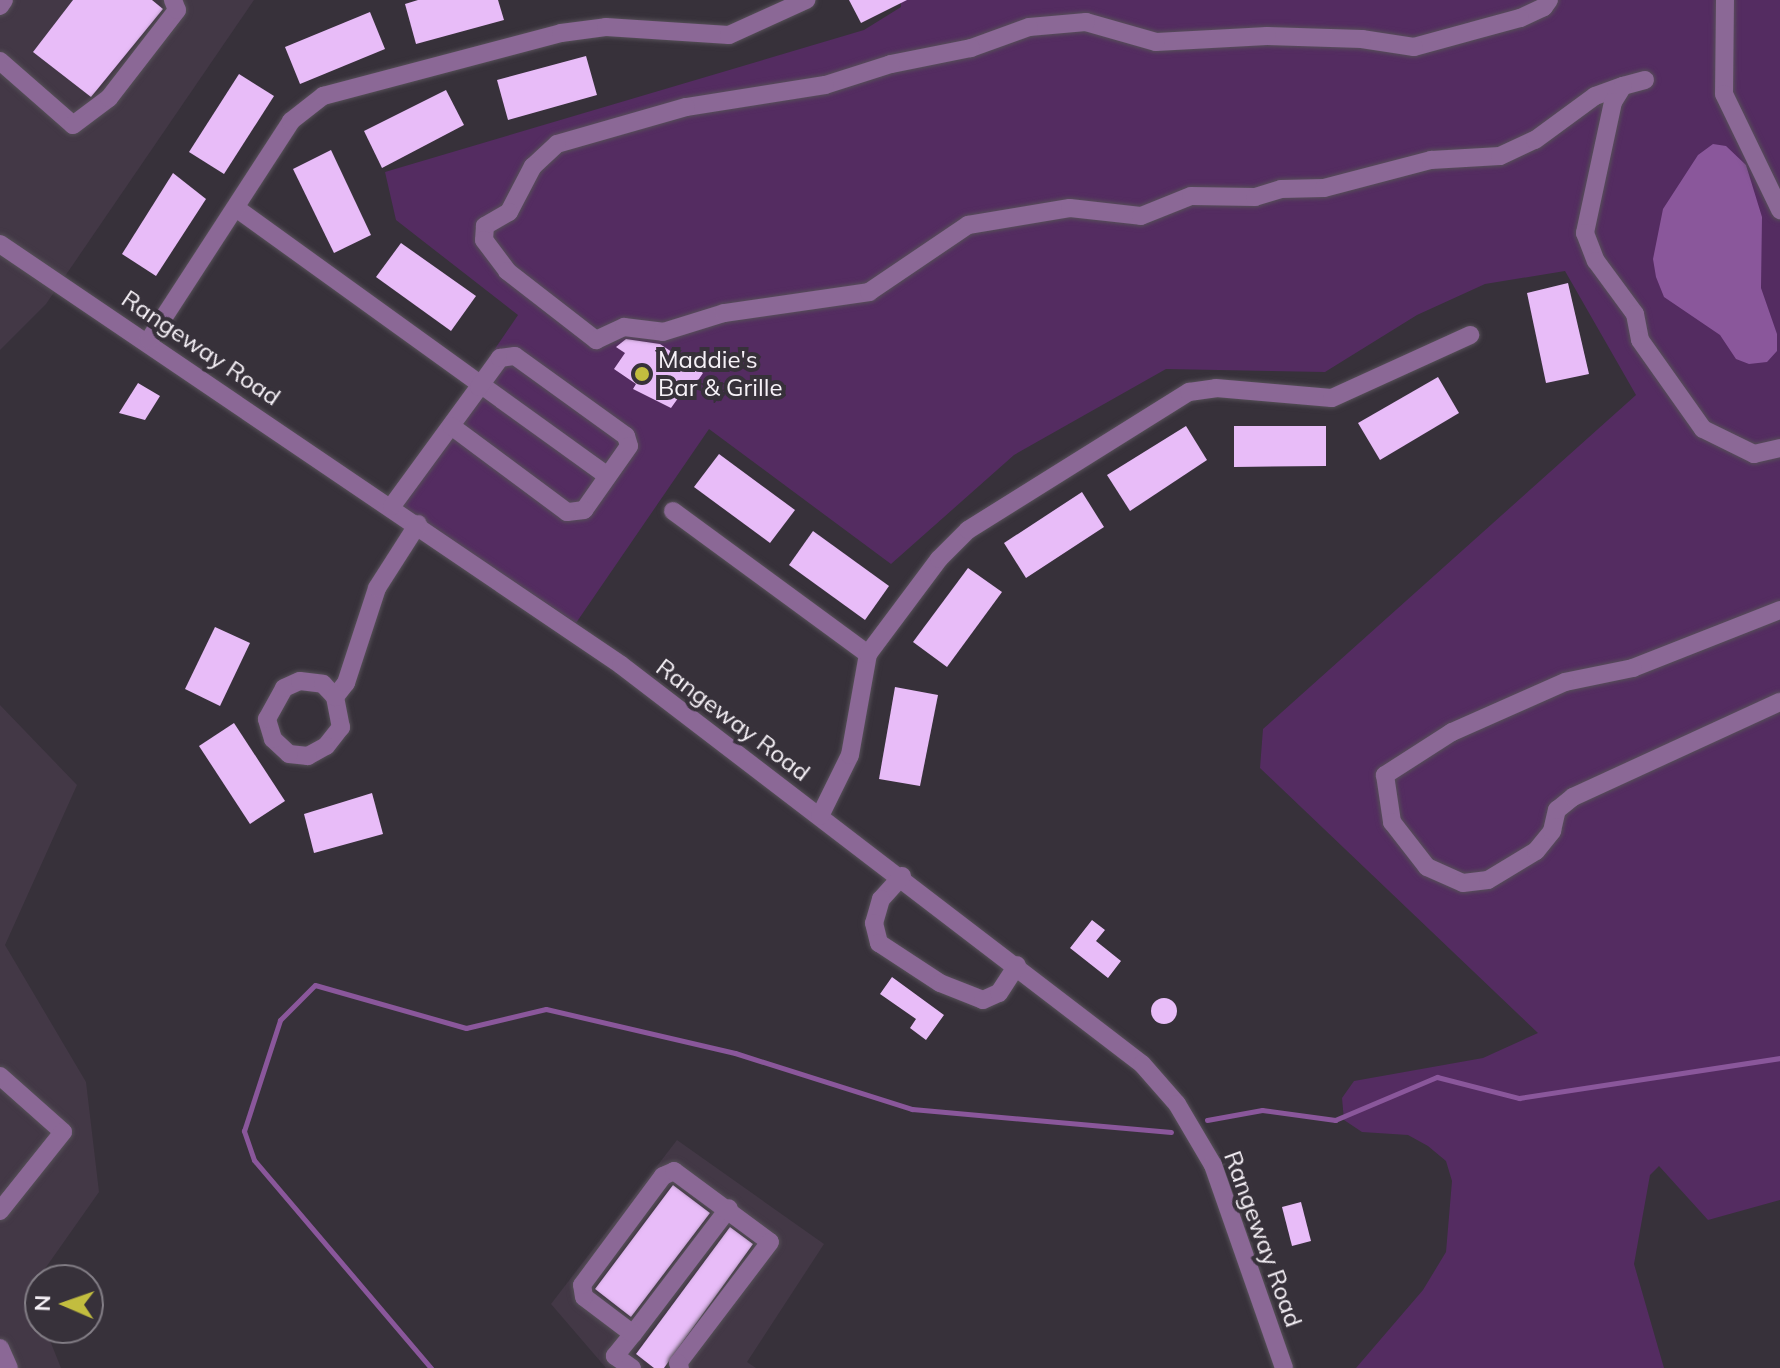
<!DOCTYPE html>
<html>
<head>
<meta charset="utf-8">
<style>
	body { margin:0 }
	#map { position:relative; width:1780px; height:1368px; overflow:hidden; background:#37313a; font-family:Mulish,sans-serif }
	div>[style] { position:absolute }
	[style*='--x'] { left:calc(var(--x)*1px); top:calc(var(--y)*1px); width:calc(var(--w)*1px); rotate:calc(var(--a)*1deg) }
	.built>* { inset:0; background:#433846 }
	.green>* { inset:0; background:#542c61 }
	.water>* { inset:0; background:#8a579b }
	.stream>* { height:5px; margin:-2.5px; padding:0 2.5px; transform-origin:2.5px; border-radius:2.5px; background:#8a579b }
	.building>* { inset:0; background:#e8bcf8 }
	.round { border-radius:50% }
	.roads { filter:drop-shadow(0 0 2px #565058) drop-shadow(0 0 2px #565058) }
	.minor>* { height:18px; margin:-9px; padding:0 9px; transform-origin:9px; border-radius:9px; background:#8b6896 }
	.dots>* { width:22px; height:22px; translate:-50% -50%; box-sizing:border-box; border:4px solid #37313a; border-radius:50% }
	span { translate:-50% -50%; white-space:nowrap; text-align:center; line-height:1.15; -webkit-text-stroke:8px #37313a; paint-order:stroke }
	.street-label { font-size:24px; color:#f6f1f7 }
	.poi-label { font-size:24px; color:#f6f1f7 }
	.left { translate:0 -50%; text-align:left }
	.north { position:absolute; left:24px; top:1264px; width:80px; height:80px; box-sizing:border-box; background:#37313a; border:2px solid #837e86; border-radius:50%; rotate:272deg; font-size:22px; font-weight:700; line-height:32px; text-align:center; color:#f6f1f7 }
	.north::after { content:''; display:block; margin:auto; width:28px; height:36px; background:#c2bd3f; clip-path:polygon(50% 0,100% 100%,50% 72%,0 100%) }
</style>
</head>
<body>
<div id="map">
	<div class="built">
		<div style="clip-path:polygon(0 0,254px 0,46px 304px,0 350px)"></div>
		<div style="clip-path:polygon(0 705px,77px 785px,5px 945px,86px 1082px,99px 1192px,30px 1290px,40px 1328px,45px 1328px,61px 1368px,0 1368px)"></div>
		<div style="clip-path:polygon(677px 1140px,824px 1244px,747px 1362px,756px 1368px,606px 1368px,551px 1304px)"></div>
	</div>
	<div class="green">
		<div style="clip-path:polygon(901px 0,1780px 0,1780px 1200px,1708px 1220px,1659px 1166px,1650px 1175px,1634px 1264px,1664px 1368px,1356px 1368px,1423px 1290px,1446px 1252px,1452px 1181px,1446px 1161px,1428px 1146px,1408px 1135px,1362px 1132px,1344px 1120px,1342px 1098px,1354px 1081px,1483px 1058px,1538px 1033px,1260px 768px,1263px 729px,1636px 395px,1565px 271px,1485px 284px,1417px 315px,1325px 372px,1166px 369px,1014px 455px,891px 564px,709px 429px,576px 623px,392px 500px,518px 315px,396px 220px,385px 172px,864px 30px,901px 7px)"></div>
	</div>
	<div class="water">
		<div style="clip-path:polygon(1713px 144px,1726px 146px,1746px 165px,1762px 217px,1761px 288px,1777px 334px,1777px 351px,1767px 362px,1749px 364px,1736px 359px,1720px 335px,1664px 297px,1656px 277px,1653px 259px,1663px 209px,1698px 155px)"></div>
	</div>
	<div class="stream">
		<div style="--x:1207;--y:1120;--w:56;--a:-10.3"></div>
		<div style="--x:1262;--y:1110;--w:74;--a:7.8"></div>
		<div style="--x:1335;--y:1120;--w:111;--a:-22.9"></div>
		<div style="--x:1437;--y:1077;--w:85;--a:14.4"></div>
		<div style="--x:1519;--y:1098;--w:264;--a:-8.7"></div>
		<div style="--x:431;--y:1368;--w:273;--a:-130.4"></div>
		<div style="--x:254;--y:1160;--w:31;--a:-109"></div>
		<div style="--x:244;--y:1131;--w:117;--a:-72"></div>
		<div style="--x:280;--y:1020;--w:49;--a:-45"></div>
		<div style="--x:315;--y:985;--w:157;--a:15.9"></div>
		<div style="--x:466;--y:1028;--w:82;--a:-13.4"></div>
		<div style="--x:546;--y:1009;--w:194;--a:13.1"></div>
		<div style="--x:735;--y:1053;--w:186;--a:17.6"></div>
		<div style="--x:912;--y:1109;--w:260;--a:5.1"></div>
	</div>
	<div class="building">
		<div style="clip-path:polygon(73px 0,152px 0,163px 9px,91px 97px,33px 52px)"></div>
		<div style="clip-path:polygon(418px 0,498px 0,504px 20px,416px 44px,405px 4px)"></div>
		<div style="clip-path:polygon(849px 0,907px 0,861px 23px)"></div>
		<div style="clip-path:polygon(370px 12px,385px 49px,300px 84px,285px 47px)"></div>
		<div style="clip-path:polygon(586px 56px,597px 95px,508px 120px,497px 80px)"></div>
		<div style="clip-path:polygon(239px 74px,274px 96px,224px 174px,189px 152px)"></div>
		<div style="clip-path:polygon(446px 90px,464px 125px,382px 168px,364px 131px)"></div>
		<div style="clip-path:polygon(331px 150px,371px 235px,334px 253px,293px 169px)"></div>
		<div style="clip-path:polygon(173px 173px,206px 199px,156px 276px,122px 254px)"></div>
		<div style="clip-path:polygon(401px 243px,476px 296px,451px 331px,376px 277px)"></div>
		<div style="clip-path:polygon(1568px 283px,1589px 374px,1546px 383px,1527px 293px)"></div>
		<div style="clip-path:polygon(626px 339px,660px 344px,703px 373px,686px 398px,681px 394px,671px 408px,633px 389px,636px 384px,614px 369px,625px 353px,616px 347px)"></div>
		<div style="clip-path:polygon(1438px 377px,1459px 413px,1380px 460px,1358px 423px)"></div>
		<div style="clip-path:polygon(138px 383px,160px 396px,145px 420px,119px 413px)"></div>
		<div style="clip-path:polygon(1186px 426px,1207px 460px,1130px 511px,1107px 475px)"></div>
		<div style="clip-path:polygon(1234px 426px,1326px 426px,1326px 466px,1234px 467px)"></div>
		<div style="clip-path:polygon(719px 454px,795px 510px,770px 543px,694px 487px)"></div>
		<div style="clip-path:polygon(1082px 492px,1104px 527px,1026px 578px,1004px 543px)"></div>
		<div style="clip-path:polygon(813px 531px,889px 586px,865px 620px,789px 565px)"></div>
		<div style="clip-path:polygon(968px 568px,1002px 592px,947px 667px,913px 642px)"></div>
		<div style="clip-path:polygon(215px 627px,250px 643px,220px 706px,185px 689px)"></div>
		<div style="clip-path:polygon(895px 687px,938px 695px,920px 786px,879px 779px)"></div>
		<div style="clip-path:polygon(234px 723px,285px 801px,250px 824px,199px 746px)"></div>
		<div style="clip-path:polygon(372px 793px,383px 834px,314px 853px,304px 814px)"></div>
		<div style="clip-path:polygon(1092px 920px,1105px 930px,1096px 941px,1121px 961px,1108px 978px,1070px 948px)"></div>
		<div style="clip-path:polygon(892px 977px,944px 1015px,926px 1040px,910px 1028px,916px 1019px,880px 994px)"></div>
		<div class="round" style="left:1151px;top:998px;width:26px;height:26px"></div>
		<div style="clip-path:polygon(673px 1185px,710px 1213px,631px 1317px,595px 1289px)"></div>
		<div style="clip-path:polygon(1301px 1202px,1311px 1241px,1292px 1246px,1282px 1207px)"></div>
		<div style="clip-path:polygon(730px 1227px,753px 1244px,664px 1368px,654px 1368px,636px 1354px)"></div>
	</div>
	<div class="roads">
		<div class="minor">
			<div style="--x:1549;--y:0;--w:9;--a:126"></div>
			<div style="--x:1544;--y:7;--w:26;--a:155"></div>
			<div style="--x:1520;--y:18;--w:110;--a:164.7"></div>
			<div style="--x:1414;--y:47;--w:53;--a:-171.3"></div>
			<div style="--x:1362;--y:39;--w:95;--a:-178.2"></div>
			<div style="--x:1267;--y:36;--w:111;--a:176.9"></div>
			<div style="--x:1156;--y:42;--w:73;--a:-164.1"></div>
			<div style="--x:1086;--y:22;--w:57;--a:175"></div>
			<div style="--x:1029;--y:27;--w:62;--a:160.1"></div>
			<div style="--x:971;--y:48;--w:82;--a:168.7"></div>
			<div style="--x:891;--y:64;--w:69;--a:162.3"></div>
			<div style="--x:825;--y:85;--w:141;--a:171"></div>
			<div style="--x:686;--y:107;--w:134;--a:164"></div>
			<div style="--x:557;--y:144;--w:33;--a:137"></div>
			<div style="--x:533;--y:166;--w:52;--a:117.6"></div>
			<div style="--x:509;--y:212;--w:28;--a:150"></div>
			<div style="--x:485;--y:226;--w:14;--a:94"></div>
			<div style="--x:484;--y:240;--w:39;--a:53"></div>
			<div style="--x:507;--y:271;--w:113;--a:37.8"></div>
			<div style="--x:596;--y:340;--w:31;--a:-25"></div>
			<div style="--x:624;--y:327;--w:39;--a:7"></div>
			<div style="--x:663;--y:332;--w:64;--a:-17.3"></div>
			<div style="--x:724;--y:313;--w:147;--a:-8.2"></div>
			<div style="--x:869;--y:292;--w:120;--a:-34.1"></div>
			<div style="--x:968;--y:225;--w:103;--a:-9.5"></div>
			<div style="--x:1070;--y:208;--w:71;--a:6.4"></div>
			<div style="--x:1141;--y:216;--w:54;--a:-21.8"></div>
			<div style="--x:1191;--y:196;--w:64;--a:0.9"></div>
			<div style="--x:1255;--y:197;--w:27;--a:-17"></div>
			<div style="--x:1281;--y:189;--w:43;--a:-1.3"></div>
			<div style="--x:1324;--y:188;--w:111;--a:-14.7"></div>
			<div style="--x:1431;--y:160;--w:69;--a:-3.3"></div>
			<div style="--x:1500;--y:156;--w:38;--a:-25"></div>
			<div style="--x:1535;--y:140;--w:74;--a:-36.3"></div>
			<div style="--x:1595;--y:96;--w:30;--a:-20"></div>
			<div style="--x:1725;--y:0;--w:94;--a:90.6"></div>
			<div style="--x:1724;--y:94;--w:129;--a:64.2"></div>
			<div style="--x:0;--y:6;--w:7;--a:-56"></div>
			<div style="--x:0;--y:61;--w:97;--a:41.2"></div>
			<div style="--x:73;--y:125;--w:45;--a:-36.9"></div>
			<div style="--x:109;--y:98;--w:111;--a:-52.3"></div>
			<div style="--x:177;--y:10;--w:11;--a:-112"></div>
			<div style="--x:1645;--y:80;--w:23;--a:165"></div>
			<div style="--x:1623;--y:86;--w:19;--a:122"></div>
			<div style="--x:1613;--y:102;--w:134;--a:102.1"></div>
			<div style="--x:1585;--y:233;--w:30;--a:69"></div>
			<div style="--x:1596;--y:261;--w:66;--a:53.7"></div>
			<div style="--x:1635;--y:314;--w:26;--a:79"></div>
			<div style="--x:1640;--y:340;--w:109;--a:54.7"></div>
			<div style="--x:1703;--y:429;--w:57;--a:26.1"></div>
			<div style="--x:1754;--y:454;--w:27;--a:-13"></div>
			<div style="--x:236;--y:208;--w:458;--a:35.8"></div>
			<div style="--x:0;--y:244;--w:750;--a:34.13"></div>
			<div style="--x:621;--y:665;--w:656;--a:37.45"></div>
			<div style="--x:1142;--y:1064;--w:53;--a:48.8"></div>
			<div style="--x:1177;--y:1104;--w:71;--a:59.5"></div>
			<div style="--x:1213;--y:1165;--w:215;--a:70.7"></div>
			<div style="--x:149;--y:340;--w:261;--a:-57"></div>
			<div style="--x:291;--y:121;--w:41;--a:-38"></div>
			<div style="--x:323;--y:96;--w:246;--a:-14.8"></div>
			<div style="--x:561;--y:33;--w:45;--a:-7.6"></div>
			<div style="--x:606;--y:27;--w:123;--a:3.7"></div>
			<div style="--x:729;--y:35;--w:85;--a:-24.4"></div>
			<div style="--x:392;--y:506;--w:147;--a:-53.8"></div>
			<div style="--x:479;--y:387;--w:36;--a:-54"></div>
			<div style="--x:500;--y:358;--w:15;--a:-8"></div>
			<div style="--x:515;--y:356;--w:137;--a:35.8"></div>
			<div style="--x:626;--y:436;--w:10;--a:73"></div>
			<div style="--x:629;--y:446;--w:78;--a:125.1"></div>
			<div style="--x:584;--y:510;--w:17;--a:173"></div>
			<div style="--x:567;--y:512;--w:144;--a:-143.4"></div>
			<div style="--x:673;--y:511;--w:242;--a:36.3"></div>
			<div style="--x:1780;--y:610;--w:158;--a:158.5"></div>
			<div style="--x:1633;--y:668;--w:69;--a:168.4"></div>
			<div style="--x:1565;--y:682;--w:124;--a:156.1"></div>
			<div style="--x:1452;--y:732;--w:80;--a:147.3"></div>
			<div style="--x:1385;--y:775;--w:48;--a:81.5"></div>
			<div style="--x:1392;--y:822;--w:57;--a:52.1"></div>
			<div style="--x:1427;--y:867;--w:39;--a:24"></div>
			<div style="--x:1463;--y:883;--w:25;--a:-7"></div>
			<div style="--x:1488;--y:880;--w:56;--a:-31.1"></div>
			<div style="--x:1536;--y:851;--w:26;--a:-51"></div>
			<div style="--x:1552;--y:831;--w:22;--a:-77"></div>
			<div style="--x:1557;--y:810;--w:21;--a:-39"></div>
			<div style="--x:1573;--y:797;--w:228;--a:-24.7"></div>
			<div style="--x:335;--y:697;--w:31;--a:79"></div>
			<div style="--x:341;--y:727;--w:24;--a:128"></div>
			<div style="--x:326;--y:746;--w:21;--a:151"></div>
			<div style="--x:308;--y:756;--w:19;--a:-174"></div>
			<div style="--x:289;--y:754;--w:22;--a:-137"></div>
			<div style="--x:273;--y:739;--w:21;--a:-107"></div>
			<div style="--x:267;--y:719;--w:35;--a:-61"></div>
			<div style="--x:284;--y:688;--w:17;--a:-24"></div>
			<div style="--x:300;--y:681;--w:23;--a:7"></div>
			<div style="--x:323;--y:684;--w:18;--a:47"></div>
			<div style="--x:335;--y:697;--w:18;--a:-52"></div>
			<div style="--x:346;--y:683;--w:100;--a:-71.9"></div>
			<div style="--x:377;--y:588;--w:76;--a:-57.4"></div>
			<div style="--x:820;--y:816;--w:68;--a:-63.8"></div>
			<div style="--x:850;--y:755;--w:103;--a:-79.9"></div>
			<div style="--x:868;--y:654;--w:119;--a:-53.2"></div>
			<div style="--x:939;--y:559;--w:41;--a:-45"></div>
			<div style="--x:968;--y:530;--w:261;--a:-32"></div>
			<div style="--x:1189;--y:392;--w:27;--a:-8"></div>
			<div style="--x:1216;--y:388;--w:116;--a:4.9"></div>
			<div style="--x:1332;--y:398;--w:152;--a:-24.5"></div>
			<div style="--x:902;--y:876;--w:31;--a:132"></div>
			<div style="--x:881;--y:899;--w:25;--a:106"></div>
			<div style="--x:874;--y:923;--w:21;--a:76"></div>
			<div style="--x:879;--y:943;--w:73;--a:33.3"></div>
			<div style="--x:940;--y:983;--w:46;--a:21.6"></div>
			<div style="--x:983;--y:1000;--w:17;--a:-24"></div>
			<div style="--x:999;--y:993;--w:33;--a:-57"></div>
			<div style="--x:0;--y:1076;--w:84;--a:41.6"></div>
			<div style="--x:63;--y:1132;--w:101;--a:128.6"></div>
			<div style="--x:633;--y:1334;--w:158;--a:-52.7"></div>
			<div style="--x:0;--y:1348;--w:22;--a:66"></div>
			<div style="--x:632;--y:1368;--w:21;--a:-145"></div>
			<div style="--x:615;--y:1356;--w:28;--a:-51"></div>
			<div style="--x:633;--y:1334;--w:61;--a:-142.9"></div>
			<div style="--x:584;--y:1297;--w:12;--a:-99"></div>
			<div style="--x:582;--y:1285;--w:136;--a:-53.4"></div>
			<div style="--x:663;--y:1176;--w:12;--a:-24"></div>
			<div style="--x:674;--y:1171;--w:119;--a:36.5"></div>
			<div style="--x:770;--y:1242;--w:152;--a:127.2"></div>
			<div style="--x:678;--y:1363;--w:5;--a:68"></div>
		</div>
	</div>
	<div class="dots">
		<div style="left:642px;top:374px;background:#c2bd3f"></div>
	</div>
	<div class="street-label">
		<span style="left:201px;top:348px;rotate:34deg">Rangeway Road</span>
		<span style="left:733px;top:720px;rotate:37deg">Rangeway Road</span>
		<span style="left:1263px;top:1239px;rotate:70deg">Rangeway Road</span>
	</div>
	<div class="poi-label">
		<span class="left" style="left:658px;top:374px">Maddie's<br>Bar &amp; Grille</span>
	</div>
	<div class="north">N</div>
</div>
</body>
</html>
